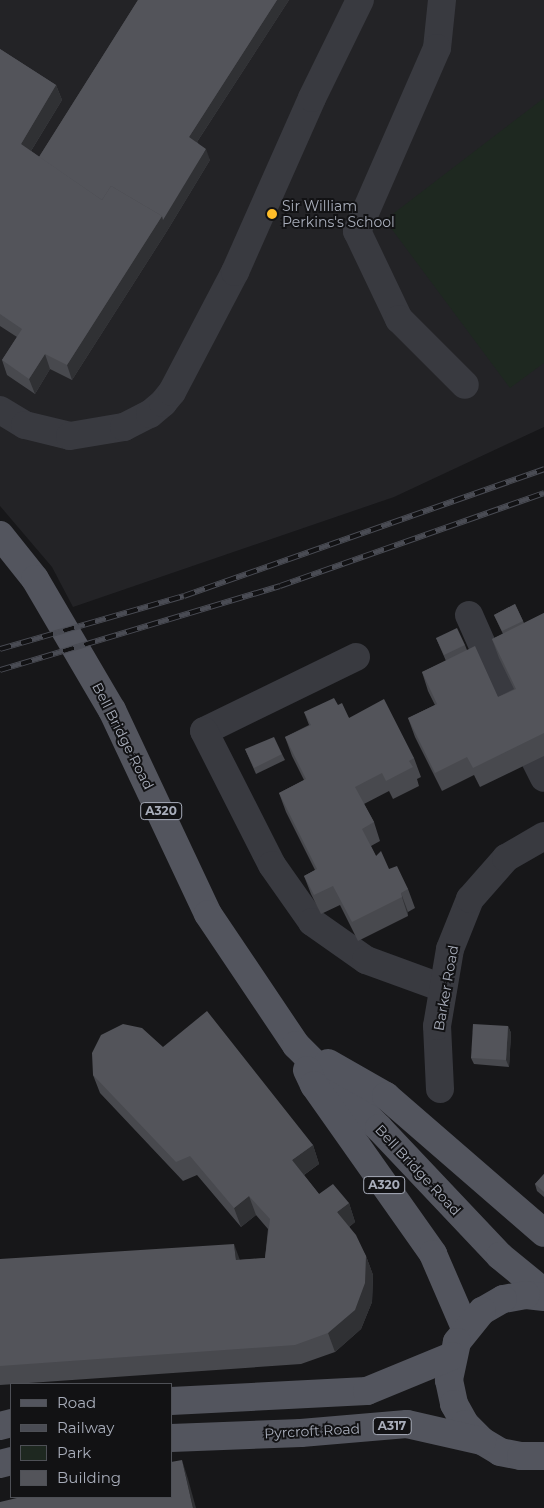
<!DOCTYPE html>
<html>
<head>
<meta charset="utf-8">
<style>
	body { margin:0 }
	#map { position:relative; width:544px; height:1508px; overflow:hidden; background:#171719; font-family:Montserrat,sans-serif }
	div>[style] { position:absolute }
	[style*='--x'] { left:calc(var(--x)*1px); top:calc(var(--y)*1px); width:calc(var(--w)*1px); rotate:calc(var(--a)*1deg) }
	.built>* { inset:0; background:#232326 }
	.green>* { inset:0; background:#1e2820 }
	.minor>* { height:28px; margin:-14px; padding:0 14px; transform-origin:14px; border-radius:14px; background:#393a40 }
	.major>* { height:28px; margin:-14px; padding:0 14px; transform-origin:14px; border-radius:14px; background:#53555e }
	.rail>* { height:5.5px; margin-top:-2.75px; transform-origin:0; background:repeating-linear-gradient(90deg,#121214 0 11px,#4a4c54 0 22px); box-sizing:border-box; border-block:1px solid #4a4c54 }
	.wall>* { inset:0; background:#48494e }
	.shaded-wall>* { inset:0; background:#303134 }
	.building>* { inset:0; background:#53545a }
	.dots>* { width:14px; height:14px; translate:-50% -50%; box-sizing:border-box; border:2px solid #121214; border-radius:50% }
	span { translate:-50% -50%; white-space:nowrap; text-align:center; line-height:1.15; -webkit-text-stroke:4px #121214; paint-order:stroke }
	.shield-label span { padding:1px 4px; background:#121214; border:1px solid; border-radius:4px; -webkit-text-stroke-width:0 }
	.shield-label { font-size:12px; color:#a8adba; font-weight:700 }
	.poi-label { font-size:14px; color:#a8adba }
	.left { translate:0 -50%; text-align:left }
	.street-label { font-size:14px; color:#a8adba }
	.legend { position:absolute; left:10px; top:1383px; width:162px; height:115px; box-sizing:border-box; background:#121214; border:1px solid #4e5056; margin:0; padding:6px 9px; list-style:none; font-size:15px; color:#a8adba }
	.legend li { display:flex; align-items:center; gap:10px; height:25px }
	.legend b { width:25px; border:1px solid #4e5056 }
</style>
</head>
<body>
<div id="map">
	<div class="built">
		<div style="clip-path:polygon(0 0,544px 0,544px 427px,394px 497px,73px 607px,52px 567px,0 506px)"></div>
	</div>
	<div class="green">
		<div style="clip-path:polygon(544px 98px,544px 363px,510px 388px,385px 220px)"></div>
	</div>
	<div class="minor">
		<div style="--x:442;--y:0;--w:48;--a:95.9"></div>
		<div style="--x:437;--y:48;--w:200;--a:113.6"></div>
		<div style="--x:357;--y:231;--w:98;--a:64.5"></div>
		<div style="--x:399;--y:319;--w:93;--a:45"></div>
		<div style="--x:0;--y:410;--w:29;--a:31"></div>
		<div style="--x:25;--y:425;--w:46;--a:13.7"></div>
		<div style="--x:70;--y:436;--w:55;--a:-9.5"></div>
		<div style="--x:124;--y:427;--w:29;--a:-27"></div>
		<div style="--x:150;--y:414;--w:17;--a:-40"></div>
		<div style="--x:163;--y:403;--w:14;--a:-51"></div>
		<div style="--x:172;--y:392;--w:136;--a:-62.3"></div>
		<div style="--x:235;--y:272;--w:190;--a:-66.1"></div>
		<div style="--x:312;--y:98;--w:109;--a:-63.9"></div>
		<div style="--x:469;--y:615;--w:106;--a:66.1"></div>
		<div style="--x:356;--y:657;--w:169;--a:154"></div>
		<div style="--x:204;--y:731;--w:150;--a:63.1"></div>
		<div style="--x:272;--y:865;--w:70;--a:54.9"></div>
		<div style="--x:312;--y:922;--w:66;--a:35.1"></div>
		<div style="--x:366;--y:960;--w:82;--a:20"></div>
		<div style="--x:535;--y:760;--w:20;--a:63"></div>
		<div style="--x:440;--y:1089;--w:63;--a:-92.7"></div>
		<div style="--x:437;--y:1026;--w:78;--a:-80.4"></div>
		<div style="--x:450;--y:949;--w:54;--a:-68.2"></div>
		<div style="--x:470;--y:899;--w:55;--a:-48.7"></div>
		<div style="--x:506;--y:858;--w:44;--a:-30.1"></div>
	</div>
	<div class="major">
		<div style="--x:0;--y:535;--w:56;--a:51.5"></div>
		<div style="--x:35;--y:579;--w:152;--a:59.6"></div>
		<div style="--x:112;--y:710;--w:225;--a:64.8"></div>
		<div style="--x:208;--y:914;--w:158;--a:56.1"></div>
		<div style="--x:296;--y:1045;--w:117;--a:45"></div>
		<div style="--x:379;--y:1128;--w:176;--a:46.6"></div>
		<div style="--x:500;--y:1256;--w:57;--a:39.3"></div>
		<div style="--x:328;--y:1063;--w:67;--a:29.6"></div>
		<div style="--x:386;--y:1096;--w:209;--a:40.9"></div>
		<div style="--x:307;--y:1070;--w:17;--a:65"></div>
		<div style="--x:314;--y:1085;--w:207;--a:54.8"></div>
		<div style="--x:433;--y:1254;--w:81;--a:66.6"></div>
		<div style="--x:544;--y:1297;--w:18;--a:-174"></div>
		<div style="--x:526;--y:1295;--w:23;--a:170"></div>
		<div style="--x:503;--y:1299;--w:24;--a:150"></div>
		<div style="--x:482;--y:1311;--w:40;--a:129"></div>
		<div style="--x:457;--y:1342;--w:39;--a:102"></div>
		<div style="--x:449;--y:1380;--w:25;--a:78"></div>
		<div style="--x:454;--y:1404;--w:23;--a:61"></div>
		<div style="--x:465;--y:1424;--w:24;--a:45"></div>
		<div style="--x:482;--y:1441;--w:21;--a:31"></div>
		<div style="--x:500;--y:1452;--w:21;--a:11"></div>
		<div style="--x:521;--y:1456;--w:23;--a:0"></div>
		<div style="--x:171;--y:1401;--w:196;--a:-2.9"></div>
		<div style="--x:367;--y:1391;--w:92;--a:-22.4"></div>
		<div style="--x:0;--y:1426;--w:11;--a:-15"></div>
		<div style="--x:171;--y:1438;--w:130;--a:-2.2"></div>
		<div style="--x:301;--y:1433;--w:106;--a:-4.9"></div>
		<div style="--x:407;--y:1424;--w:77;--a:12.8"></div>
		<div style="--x:0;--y:1464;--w:11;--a:-15"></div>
	</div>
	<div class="rail">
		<div style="--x:0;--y:649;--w:191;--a:-16.1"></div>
		<div style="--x:184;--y:596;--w:382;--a:-19.4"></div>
		<div style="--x:0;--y:670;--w:292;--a:-16.7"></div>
		<div style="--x:280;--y:586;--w:280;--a:-19.4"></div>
	</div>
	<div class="wall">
		<div style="clip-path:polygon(138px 0,289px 0,197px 142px,210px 160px,167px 231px,72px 380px,50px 369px,35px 394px,7px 375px,2px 360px,17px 337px,0 326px,0 49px,56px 85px,62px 100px,31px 151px,39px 157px)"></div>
		<div style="clip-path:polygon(515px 604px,524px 623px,544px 613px,544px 756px,480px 787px,474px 775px,442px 791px,415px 737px,408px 718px,435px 705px,428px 691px,422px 672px,446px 661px,436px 638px,465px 645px,467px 650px,498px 697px,514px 689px,499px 658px,492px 639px,503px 634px,494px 615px)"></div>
		<div style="clip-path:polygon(338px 705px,349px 718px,414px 758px,421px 777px,417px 779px,419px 786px,393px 799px,389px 791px,364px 804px,374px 822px,380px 841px,371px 846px,376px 856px,408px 889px,415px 908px,408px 912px,408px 916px,358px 941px,340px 905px,321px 914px,311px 894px,304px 876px,315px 870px,286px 812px,279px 793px,304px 780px,292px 756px,285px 737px,309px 725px,304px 712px)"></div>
		<div style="clip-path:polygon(245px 749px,282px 754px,285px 760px,256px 774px)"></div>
		<div style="clip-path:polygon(508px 1026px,511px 1033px,509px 1067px,474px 1064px,471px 1058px)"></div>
		<div style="clip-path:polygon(163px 1047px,313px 1145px,319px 1164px,304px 1175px,319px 1194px,349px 1203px,355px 1222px,349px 1227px,366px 1256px,373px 1275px,372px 1302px,361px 1329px,335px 1352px,301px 1364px,0 1385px,0 1259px,240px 1260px,265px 1258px,268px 1229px,256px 1215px,241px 1227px,197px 1175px,183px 1181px,100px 1093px,93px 1075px)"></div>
		<div style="clip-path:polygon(544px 1174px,544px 1197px,537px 1191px,535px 1184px)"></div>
	</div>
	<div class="shaded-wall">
		<div style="clip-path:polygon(277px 0,289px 0,193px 148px,189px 137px)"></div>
		<div style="clip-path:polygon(56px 85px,62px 100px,26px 159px,21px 144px)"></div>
		<div style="clip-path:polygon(206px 149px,210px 160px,167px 231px,72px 380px,67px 365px,162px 216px)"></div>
		<div style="clip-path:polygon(45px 354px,50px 369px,35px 394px,29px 379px)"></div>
		<div style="clip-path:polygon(401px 893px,408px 912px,408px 916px,402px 897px)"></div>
		<div style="clip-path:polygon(508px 1026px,511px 1033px,509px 1067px,506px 1060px)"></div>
		<div style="clip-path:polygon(313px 1145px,319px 1164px,298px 1179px,292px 1160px)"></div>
		<div style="clip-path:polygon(249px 1196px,256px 1215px,241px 1227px,234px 1208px)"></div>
		<div style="clip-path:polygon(349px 1203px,355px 1222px,344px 1231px,337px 1212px)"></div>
		<div style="clip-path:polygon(234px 1244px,241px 1263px,236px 1260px)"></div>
		<div style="clip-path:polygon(366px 1256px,373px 1275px,372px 1302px,361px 1329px,335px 1352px,328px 1333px)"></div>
		<div style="clip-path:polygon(182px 1460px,188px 1479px,196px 1508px,193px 1508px)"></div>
	</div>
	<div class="building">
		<div style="clip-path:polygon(138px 0,277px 0,189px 137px,206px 149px,163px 220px,162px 216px,111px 186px,102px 200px,39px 157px)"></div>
		<div style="clip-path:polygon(0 49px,56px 85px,21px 144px,102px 200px,111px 186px,162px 216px,67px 365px,45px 354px,29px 379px,2px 360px,22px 329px,0 314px)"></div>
		<div style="clip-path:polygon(515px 604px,523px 621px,502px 631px,494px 615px)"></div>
		<div style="clip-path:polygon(544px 613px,544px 733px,473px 768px,467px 757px,435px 773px,408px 718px,437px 704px,422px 672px,475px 646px,498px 697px,516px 689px,492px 639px)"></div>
		<div style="clip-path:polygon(457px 628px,465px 645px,444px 655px,436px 638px)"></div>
		<div style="clip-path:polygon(334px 698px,338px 705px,342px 703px,349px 718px,384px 699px,414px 758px,409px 761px,413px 767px,386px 781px,382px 773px,355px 787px,374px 822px,362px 829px,376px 856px,381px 851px,389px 869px,397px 866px,408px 889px,401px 893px,402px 897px,352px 922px,333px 886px,314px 895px,304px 876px,317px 869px,279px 793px,306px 779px,285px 737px,311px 725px,304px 712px)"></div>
		<div style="clip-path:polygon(274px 737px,282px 754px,254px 768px,245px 749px)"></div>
		<div style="clip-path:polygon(207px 1011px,313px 1145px,292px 1160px,319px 1194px,333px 1184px,349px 1203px,337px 1212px,356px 1235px,366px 1256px,365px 1283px,355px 1310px,328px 1333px,295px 1345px,0 1366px,0 1259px,234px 1244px,236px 1260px,265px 1258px,270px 1219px,249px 1196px,234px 1208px,190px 1156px,176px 1162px,93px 1075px,92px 1053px,101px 1035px,123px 1024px,142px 1028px,163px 1047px)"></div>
		<div style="clip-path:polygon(473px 1024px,508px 1026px,506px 1060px,471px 1058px)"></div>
		<div style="clip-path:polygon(544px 1174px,544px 1192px,535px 1184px)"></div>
		<div style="clip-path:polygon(182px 1460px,193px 1508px,0 1508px,0 1502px,21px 1497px,171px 1497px,171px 1462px)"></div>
	</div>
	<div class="dots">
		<div style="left:272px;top:214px;background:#ffbd29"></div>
	</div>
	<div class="shield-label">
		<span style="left:161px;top:811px">A320</span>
		<span style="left:384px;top:1185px">A320</span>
		<span style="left:392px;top:1426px">A317</span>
	</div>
	<div class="poi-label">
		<span class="left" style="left:282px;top:214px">Sir William<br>Perkins's School</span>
	</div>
	<div class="street-label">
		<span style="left:123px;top:736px;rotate:63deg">Bell Bridge Road</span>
		<span style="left:446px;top:988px;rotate:-80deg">Barker Road</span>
		<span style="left:418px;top:1170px;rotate:47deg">Bell Bridge Road</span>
		<span style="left:312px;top:1431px;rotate:-3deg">Pyrcroft Road</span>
	</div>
	<ul class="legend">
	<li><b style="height:6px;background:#53555e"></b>Road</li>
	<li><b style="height:6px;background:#4a4c54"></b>Railway</li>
	<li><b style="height:14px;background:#1e2820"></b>Park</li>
	<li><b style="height:14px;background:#53545a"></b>Building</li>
	</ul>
</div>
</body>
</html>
